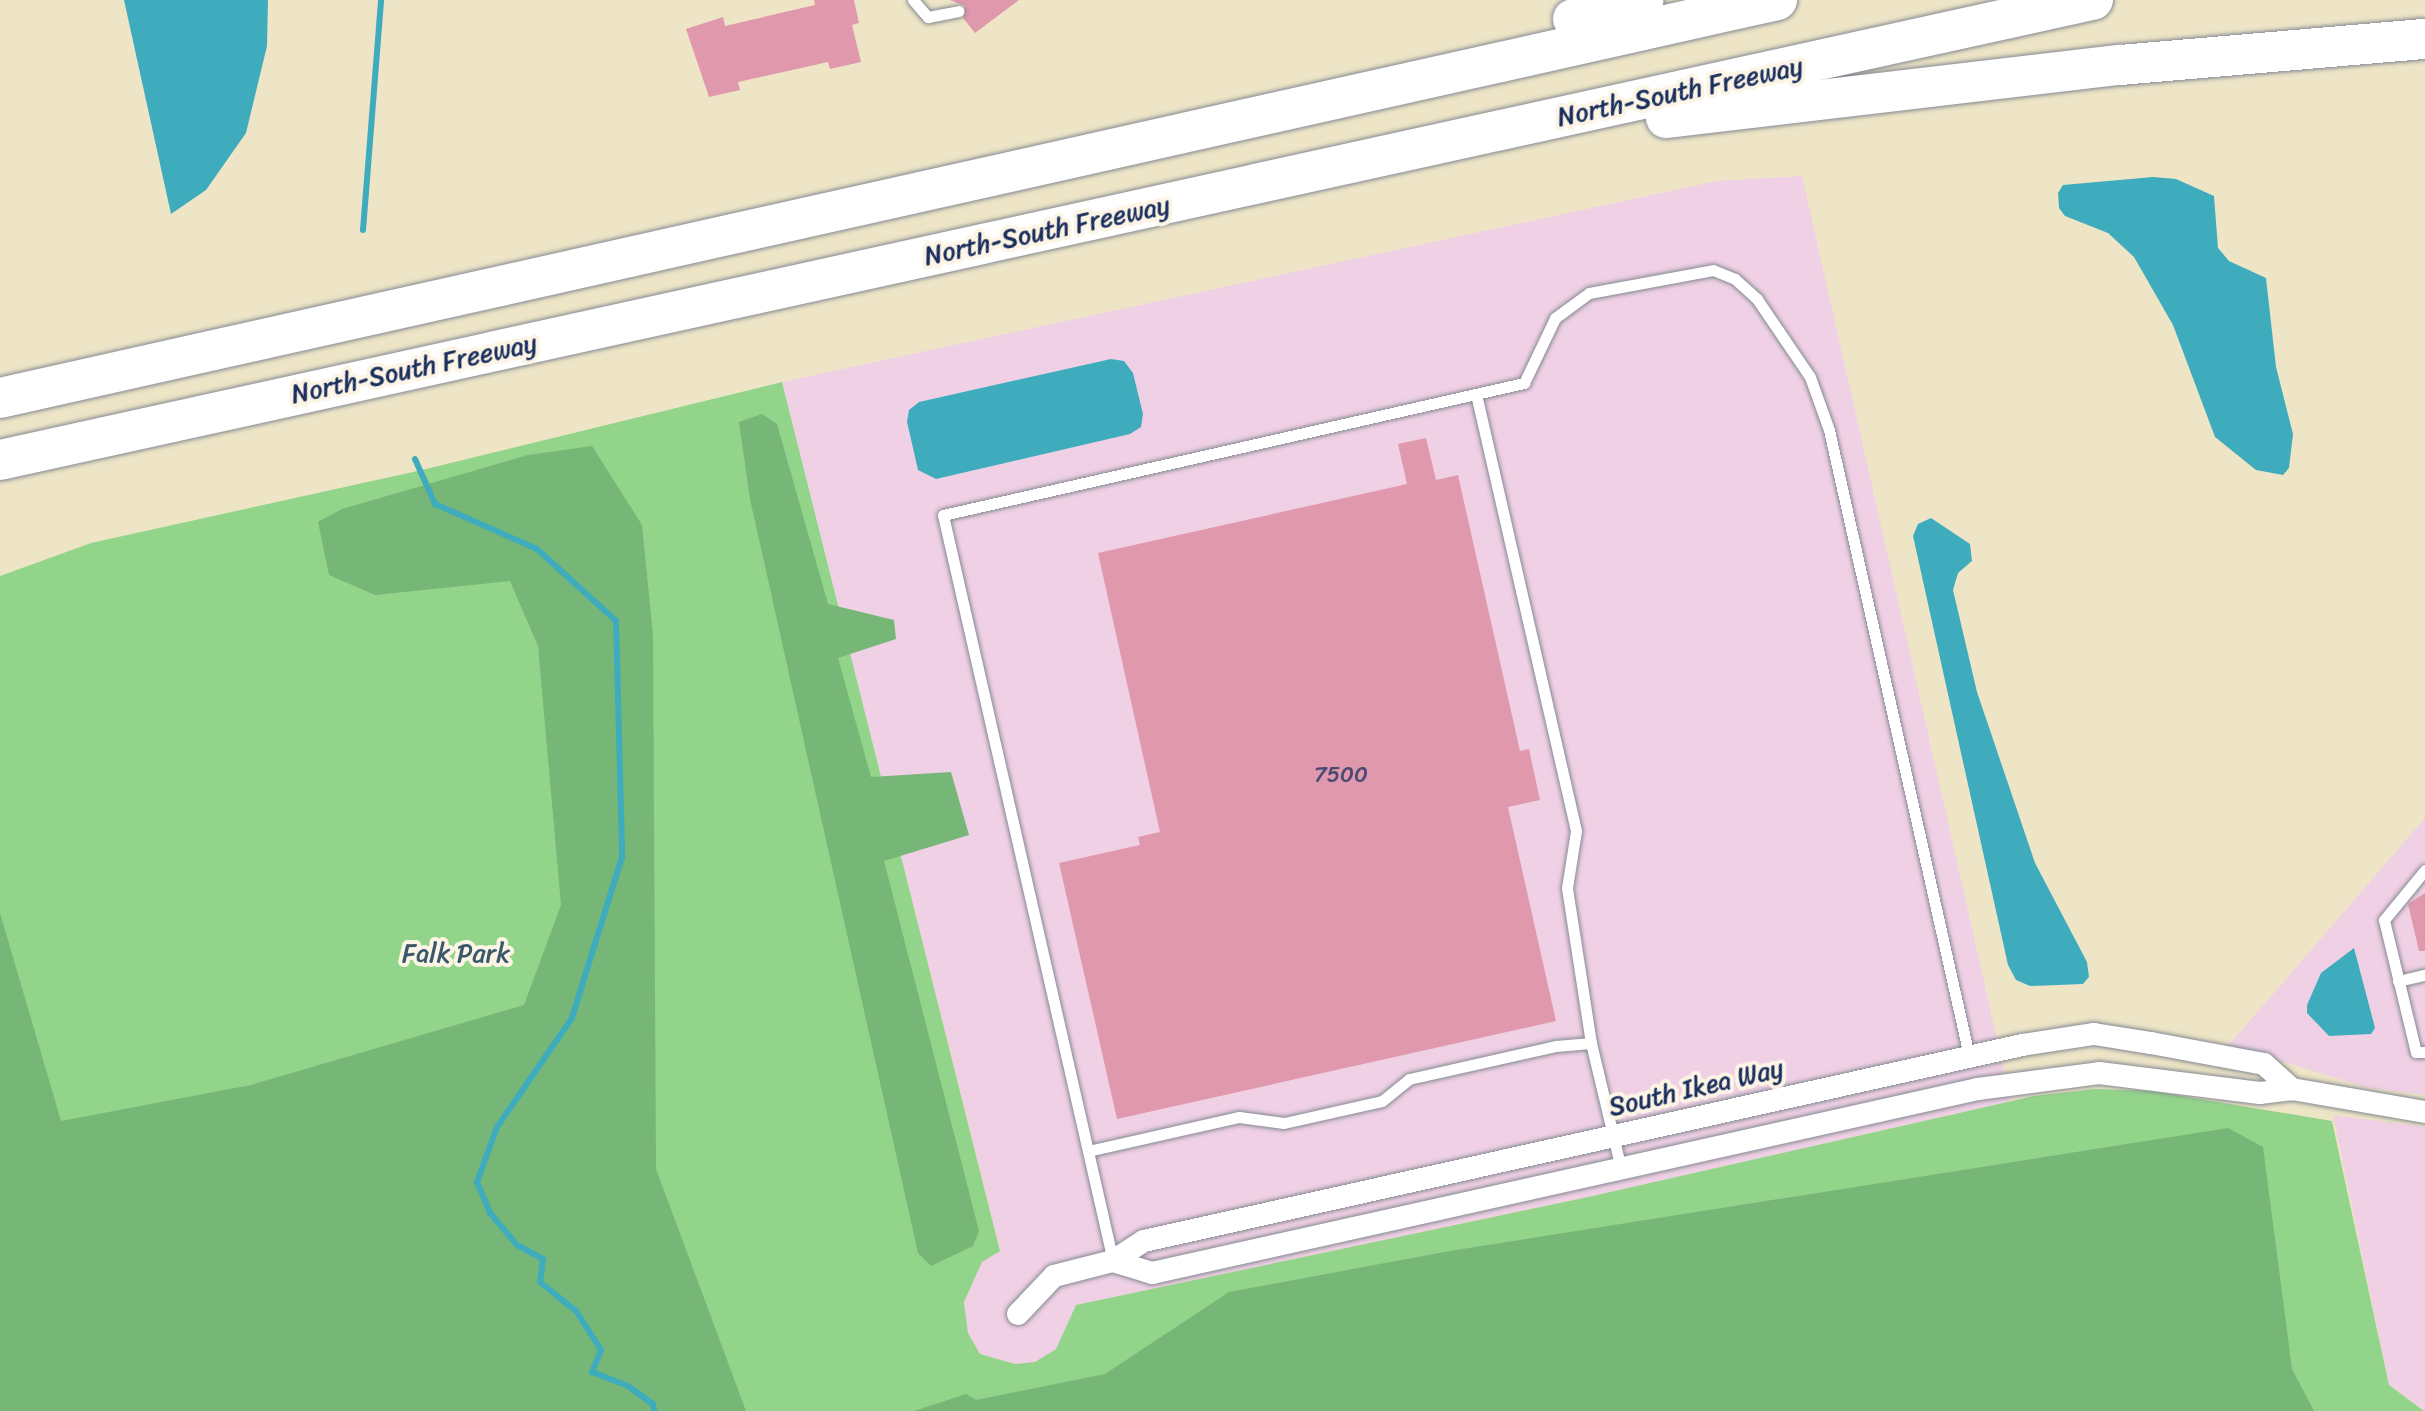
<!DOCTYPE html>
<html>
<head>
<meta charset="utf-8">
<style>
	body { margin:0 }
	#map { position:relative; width:2425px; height:1411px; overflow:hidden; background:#eee5c7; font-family:Sriracha,sans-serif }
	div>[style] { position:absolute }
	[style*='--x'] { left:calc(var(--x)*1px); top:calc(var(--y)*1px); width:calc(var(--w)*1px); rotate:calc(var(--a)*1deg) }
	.built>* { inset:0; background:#f0d0e5 }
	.green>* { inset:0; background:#93d48b }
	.forest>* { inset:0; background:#76b677 }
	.water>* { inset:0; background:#3facbd }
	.stream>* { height:6px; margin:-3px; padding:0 3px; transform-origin:3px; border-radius:3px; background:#3facbd }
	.building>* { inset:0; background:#e098ad }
	.roads { filter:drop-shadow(0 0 2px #848a92) drop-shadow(0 0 2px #848a92) }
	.lane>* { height:11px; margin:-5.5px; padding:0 5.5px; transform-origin:5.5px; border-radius:5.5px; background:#fff }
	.street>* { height:22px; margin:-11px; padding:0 11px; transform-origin:11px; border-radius:11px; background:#fff }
	.highway>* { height:40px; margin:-20px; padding:0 20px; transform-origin:20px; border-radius:20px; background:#fff }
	span { translate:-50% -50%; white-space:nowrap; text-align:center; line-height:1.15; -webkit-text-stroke:8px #fcf5e5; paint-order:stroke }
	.number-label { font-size:22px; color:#4c4972 }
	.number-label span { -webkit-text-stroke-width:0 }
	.street-label { font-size:26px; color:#1b2f5e }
	.park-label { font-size:26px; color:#395869 }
</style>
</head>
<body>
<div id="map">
	<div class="built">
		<div style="clip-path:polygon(1802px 176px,2011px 1101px,1588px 1197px,1076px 1305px,1056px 1350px,1035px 1363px,1015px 1365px,980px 1354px,968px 1333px,964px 1302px,982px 1262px,1000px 1250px,782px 382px,1717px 181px)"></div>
		<div style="clip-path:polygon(2425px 818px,2425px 1095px,2365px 1087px,2229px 1045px)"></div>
		<div style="clip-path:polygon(2333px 1115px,2425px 1127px,2425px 1411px,2389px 1385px)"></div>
	</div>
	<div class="green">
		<div style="clip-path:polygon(782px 382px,1000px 1251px,982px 1262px,964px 1302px,968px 1333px,980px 1354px,1015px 1364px,1035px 1362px,1056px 1349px,1076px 1305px,1588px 1197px,2034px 1096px,2095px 1089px,2152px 1091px,2332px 1121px,2389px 1385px,2424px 1411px,0 1411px,0 576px,91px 543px,422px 470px)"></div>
	</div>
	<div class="forest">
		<div style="clip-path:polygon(762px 414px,777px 424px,828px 604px,894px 620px,896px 639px,838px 658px,871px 777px,951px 772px,969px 835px,884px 861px,979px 1231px,973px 1246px,931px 1266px,918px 1253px,750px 499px,739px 422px)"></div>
		<div style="clip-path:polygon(592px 446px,642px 525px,653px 635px,656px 1169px,746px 1411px,0 1411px,0 913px,61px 1121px,251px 1085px,524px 1005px,561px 905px,538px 646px,510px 581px,375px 595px,329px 575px,318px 522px,342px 509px,528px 455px)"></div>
		<div style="clip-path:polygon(2228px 1128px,2263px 1147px,2292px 1369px,2314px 1411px,914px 1411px,966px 1394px,976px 1400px,1105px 1374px,1229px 1292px,1450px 1251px)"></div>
	</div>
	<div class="water">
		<div style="clip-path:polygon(124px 0,268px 0,267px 46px,246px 133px,206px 190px,171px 214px)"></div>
		<div style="clip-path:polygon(2153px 177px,2176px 179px,2214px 196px,2218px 248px,2229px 261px,2266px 278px,2276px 367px,2293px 434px,2289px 468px,2283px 475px,2256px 470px,2215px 437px,2173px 325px,2134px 257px,2108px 233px,2065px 216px,2059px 208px,2058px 193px,2063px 185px)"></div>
		<div style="clip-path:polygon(1111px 359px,1124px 361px,1133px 373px,1143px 414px,1141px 427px,1130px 434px,936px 479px,918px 470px,907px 422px,909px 410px,919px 402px)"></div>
		<div style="clip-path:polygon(1931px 518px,1970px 544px,1972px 561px,1958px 573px,1953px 590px,1977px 692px,2035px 863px,2087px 962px,2089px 977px,2083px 984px,2030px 986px,2016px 980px,2008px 965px,1913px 536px,1918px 524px)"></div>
		<div style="clip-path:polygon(2354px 948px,2375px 1028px,2371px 1034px,2329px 1036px,2307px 1013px,2307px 1005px,2321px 973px)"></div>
	</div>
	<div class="stream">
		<div style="--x:363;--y:230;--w:231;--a:-85.5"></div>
		<div style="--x:415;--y:459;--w:49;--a:66"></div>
		<div style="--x:435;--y:504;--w:111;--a:23.8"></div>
		<div style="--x:537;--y:549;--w:107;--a:42.3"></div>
		<div style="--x:616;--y:621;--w:236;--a:88.5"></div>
		<div style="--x:622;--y:857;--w:169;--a:107.3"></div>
		<div style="--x:572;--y:1018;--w:132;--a:124.5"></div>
		<div style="--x:497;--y:1127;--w:59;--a:110"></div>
		<div style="--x:477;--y:1182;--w:34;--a:67"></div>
		<div style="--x:490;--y:1213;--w:42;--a:49.8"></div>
		<div style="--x:517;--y:1245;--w:30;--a:28"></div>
		<div style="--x:543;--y:1259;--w:23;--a:97"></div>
		<div style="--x:540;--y:1282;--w:46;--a:38.9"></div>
		<div style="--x:576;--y:1311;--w:46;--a:57.3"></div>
		<div style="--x:601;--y:1350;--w:24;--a:112"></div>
		<div style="--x:592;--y:1372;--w:39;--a:21"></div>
		<div style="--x:628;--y:1386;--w:31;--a:36"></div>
		<div style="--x:653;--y:1404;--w:7;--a:82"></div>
	</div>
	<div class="building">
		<div style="clip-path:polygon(814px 0,854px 0,859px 23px,852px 25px,861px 62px,830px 69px,828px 62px,738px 82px,740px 90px,709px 97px,686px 29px,723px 17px,725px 26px,815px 5px)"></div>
		<div style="clip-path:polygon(950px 0,1019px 0,975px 33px,963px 18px,965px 6px)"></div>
		<div style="clip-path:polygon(1426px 438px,1436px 480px,1458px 475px,1520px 751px,1529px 749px,1540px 800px,1508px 807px,1556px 1021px,1117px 1119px,1059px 863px,1140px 845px,1138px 837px,1160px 832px,1098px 553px,1407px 484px,1398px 444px)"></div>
		<div style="clip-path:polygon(2425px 893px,2425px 951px,2419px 951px,2408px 904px)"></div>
	</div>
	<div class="roads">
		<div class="lane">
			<div style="--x:913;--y:0;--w:23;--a:49"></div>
			<div style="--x:928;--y:17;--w:31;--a:-11"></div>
			<div style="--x:1476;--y:394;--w:448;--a:77.1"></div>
			<div style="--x:1576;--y:831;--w:58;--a:99"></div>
			<div style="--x:1567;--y:888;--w:157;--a:81.2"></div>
			<div style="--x:1591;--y:1043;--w:130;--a:76.6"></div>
			<div style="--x:2425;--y:870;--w:65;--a:129.4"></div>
			<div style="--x:2384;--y:920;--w:136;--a:76.4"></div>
			<div style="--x:2416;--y:1052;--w:9;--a:0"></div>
			<div style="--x:2398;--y:981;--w:28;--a:-13"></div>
			<div style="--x:1088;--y:1151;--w:155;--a:-12.7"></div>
			<div style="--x:1239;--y:1117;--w:45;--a:7.6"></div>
			<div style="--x:1284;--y:1123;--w:100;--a:-12.7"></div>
			<div style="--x:1382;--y:1101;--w:35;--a:-39"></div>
			<div style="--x:1409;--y:1079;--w:151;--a:-12.7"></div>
			<div style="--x:1556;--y:1046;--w:35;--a:-5"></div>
			<div style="--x:1113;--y:1261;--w:765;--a:-102.84"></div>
			<div style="--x:943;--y:515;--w:596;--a:-12.8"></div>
			<div style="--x:1524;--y:383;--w:72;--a:-64.5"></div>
			<div style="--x:1555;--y:318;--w:42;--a:-36.3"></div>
			<div style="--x:1589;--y:293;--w:126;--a:-10.5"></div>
			<div style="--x:1713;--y:270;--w:24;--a:22"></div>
			<div style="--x:1735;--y:279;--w:30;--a:42"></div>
			<div style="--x:1757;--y:299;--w:94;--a:55.8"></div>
			<div style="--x:1810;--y:377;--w:56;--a:70.3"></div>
			<div style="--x:1829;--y:430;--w:641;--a:77.39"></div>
		</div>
		<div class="street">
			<div style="--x:1113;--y:1261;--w:41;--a:17.1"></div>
			<div style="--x:1152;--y:1273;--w:846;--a:-12.56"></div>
			<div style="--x:1978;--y:1089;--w:122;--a:-7.5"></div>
			<div style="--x:2099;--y:1073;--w:162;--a:7.1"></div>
			<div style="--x:2260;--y:1093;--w:32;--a:-7"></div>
			<div style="--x:2292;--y:1089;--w:135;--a:9.8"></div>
			<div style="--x:1018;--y:1314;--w:52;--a:-46.5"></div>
			<div style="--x:1054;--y:1276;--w:61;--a:-14.3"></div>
			<div style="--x:1113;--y:1261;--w:37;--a:-33"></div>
			<div style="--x:1144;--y:1241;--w:900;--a:-12.58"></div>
			<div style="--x:2022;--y:1045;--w:73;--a:-8.7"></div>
			<div style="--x:2094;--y:1034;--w:58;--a:9"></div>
			<div style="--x:2151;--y:1043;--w:115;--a:10.5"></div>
			<div style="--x:2264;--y:1064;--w:38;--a:42"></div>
		</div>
		<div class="highway">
			<div style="--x:1573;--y:19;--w:73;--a:-15.2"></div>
			<div style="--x:1666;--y:118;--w:457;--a:-6.7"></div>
			<div style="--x:2120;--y:65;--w:306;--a:-4.9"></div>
			<div style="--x:0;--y:398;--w:1821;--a:-12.62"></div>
			<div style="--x:0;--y:460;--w:2143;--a:-12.4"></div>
		</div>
	</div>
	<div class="number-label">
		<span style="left:1341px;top:775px">7500</span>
	</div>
	<div class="street-label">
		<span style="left:1680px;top:92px;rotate:-12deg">North-South Freeway</span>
		<span style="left:1047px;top:231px;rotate:-12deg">North-South Freeway</span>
		<span style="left:414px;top:369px;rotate:-12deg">North-South Freeway</span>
		<span style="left:1696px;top:1088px;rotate:-13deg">South Ikea Way</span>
	</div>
	<div class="park-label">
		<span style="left:456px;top:954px">Falk Park</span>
	</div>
</div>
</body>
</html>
